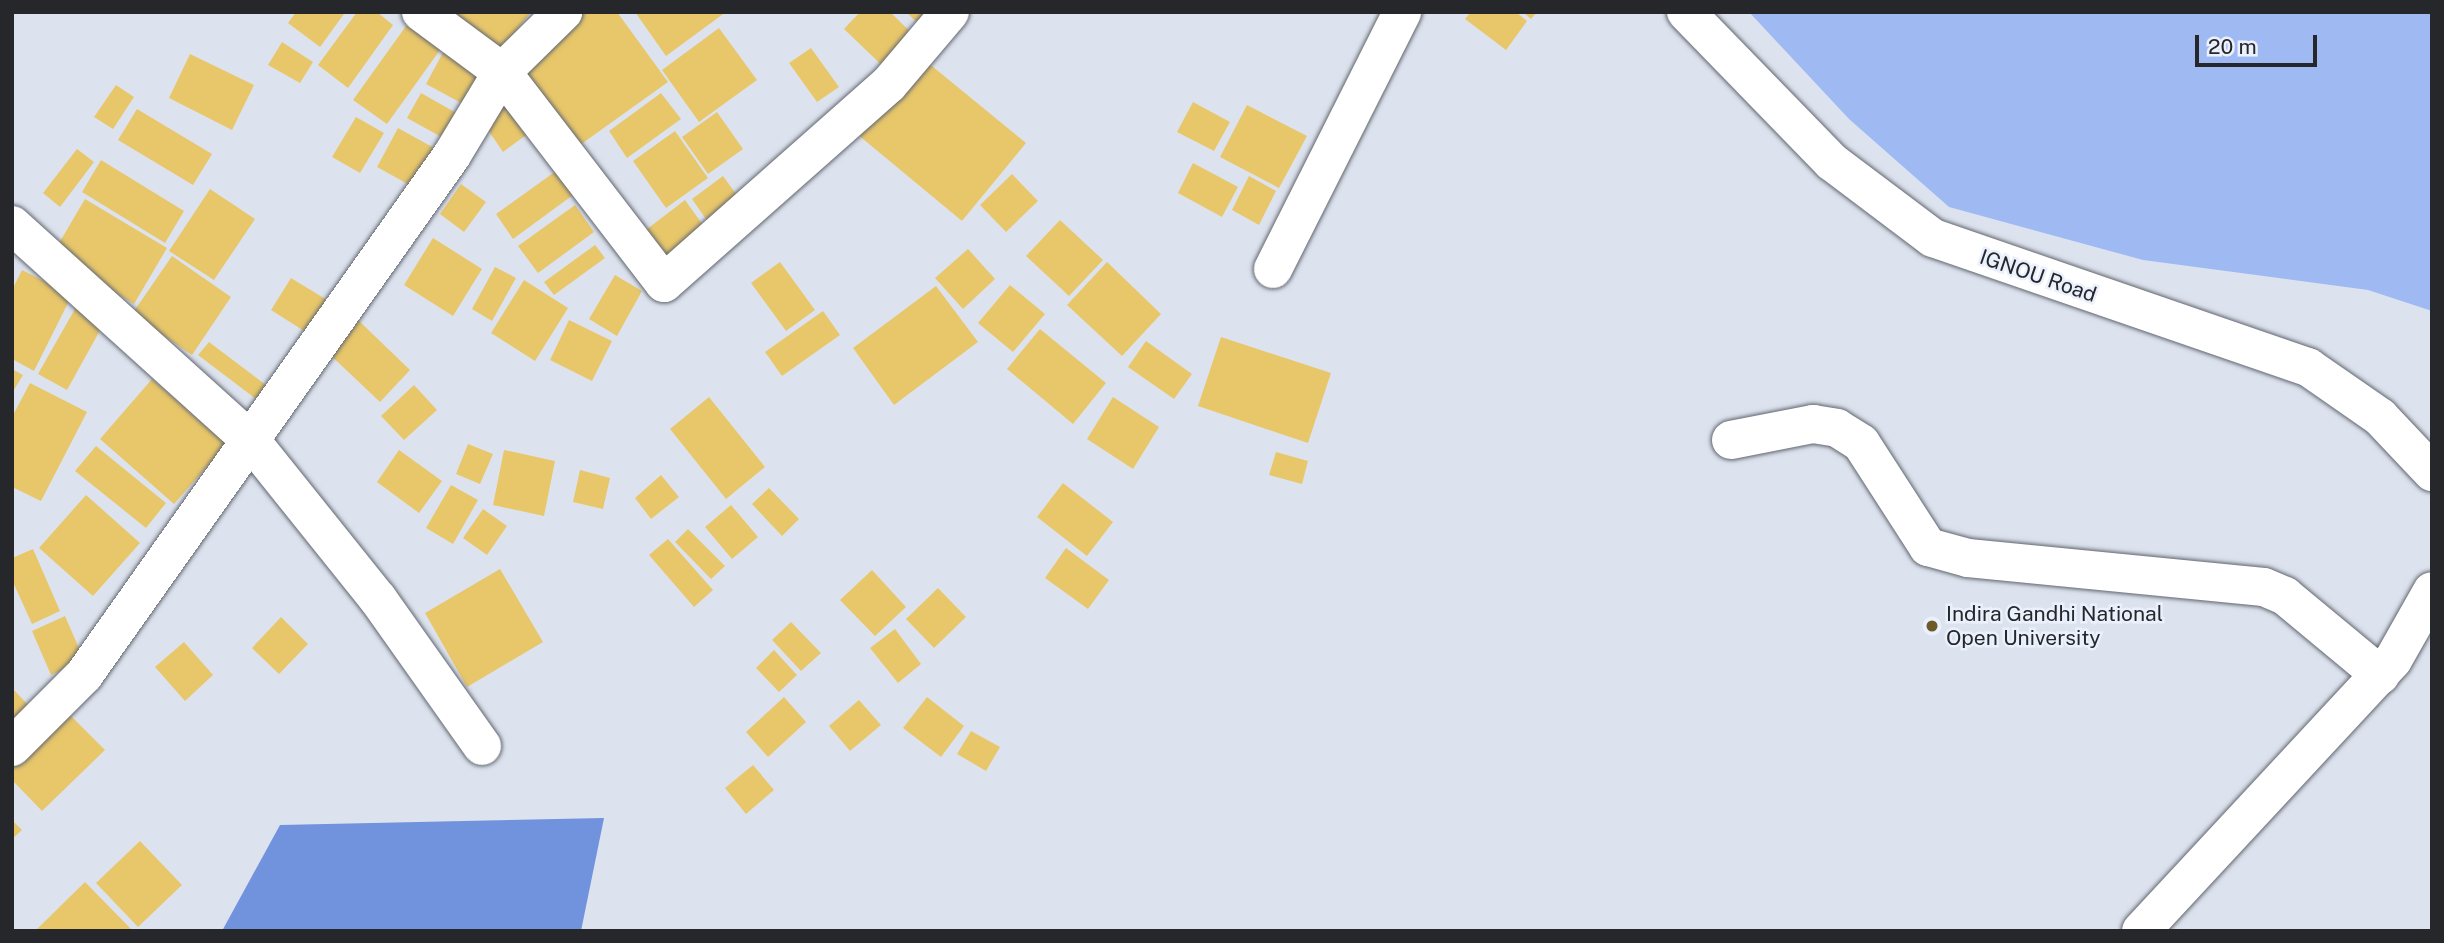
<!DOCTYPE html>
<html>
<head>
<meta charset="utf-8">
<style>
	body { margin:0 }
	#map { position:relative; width:2444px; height:943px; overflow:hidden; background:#dde3ee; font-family:"Public Sans",sans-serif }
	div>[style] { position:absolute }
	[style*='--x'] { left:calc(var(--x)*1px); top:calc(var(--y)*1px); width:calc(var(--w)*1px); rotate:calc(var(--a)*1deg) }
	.green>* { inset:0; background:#9fbaf3 }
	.water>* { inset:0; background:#7193dd }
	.building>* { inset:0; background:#e8c76b }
	.roads { filter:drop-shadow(0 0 2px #616670) drop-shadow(0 0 2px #616670) }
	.minor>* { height:38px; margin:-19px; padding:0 19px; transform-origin:19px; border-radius:19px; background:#fff }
	.dots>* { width:19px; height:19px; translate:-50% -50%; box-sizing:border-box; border:4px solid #eaf0fc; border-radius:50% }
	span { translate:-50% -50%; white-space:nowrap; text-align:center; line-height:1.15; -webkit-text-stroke:5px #eaf0fc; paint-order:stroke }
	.street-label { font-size:21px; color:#25272b }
	.poi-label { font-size:21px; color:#25272b }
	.left { translate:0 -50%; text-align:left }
	.frame { position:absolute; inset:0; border:14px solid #25272b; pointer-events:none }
	.scale { position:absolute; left:2195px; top:35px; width:122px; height:32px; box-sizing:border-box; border:4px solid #25272b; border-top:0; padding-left:9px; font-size:21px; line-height:24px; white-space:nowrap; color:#25272b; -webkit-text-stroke:5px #eaf0fc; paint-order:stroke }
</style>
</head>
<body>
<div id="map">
	<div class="green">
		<div style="clip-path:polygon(1749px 12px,2432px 12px,2432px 311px,2368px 290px,2143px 260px,1949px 207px,1849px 119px)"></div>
	</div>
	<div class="water">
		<div style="clip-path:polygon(604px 818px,581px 931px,222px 931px,280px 825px)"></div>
	</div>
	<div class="building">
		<div style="clip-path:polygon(296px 12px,342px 12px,344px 14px,320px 47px,288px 23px)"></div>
		<div style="clip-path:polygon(357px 12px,377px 12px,393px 25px,348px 88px,318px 65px)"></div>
		<div style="clip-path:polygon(416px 12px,450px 36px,387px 124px,353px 100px)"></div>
		<div style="clip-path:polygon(459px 12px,531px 12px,499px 52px,456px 17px)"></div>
		<div style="clip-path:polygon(585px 12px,617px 12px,668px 82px,573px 150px,512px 65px)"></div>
		<div style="clip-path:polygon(635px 12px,726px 12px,666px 56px)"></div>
		<div style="clip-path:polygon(860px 12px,890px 12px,921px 42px,891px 74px,844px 29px)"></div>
		<div style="clip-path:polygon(906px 12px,940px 12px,924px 29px)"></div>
		<div style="clip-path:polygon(1471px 12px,1516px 12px,1527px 21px,1506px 50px,1465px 19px)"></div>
		<div style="clip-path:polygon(1523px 12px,1537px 12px,1531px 19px)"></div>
		<div style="clip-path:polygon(719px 28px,757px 80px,699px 122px,662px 70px)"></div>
		<div style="clip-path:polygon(282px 42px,313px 62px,300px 83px,268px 65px)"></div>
		<div style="clip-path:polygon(446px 47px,496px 75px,476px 111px,426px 84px)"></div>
		<div style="clip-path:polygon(811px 48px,839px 87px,817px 102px,789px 63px)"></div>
		<div style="clip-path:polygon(190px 54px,254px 85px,232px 130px,169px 98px)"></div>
		<div style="clip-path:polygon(921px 57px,1026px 143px,962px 221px,857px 134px)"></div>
		<div style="clip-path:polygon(116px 85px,134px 97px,113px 129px,94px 117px)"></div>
		<div style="clip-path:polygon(421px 93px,467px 119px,454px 144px,407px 118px)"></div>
		<div style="clip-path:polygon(661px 93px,681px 119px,627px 158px,609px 131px)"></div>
		<div style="clip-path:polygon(512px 100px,533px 130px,503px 152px,482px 121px)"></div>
		<div style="clip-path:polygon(1193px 102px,1230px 122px,1214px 151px,1177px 132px)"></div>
		<div style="clip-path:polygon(1247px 105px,1307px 136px,1279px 188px,1220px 157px)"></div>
		<div style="clip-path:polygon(137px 109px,212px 154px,193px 185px,118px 140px)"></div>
		<div style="clip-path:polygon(717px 112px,743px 149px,708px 174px,682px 137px)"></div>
		<div style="clip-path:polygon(356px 117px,384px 133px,360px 173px,332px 157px)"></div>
		<div style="clip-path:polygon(398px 128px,445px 154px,424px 193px,377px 167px)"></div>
		<div style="clip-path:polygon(675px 131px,708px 178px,666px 208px,633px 161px)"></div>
		<div style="clip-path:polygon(77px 149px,94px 162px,60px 207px,43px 193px)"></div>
		<div style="clip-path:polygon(101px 160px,184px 211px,165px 243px,82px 192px)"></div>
		<div style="clip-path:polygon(1193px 163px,1238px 187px,1222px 217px,1178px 193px)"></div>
		<div style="clip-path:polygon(556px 171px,573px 195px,513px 239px,496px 214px)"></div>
		<div style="clip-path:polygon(1012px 174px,1038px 201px,1006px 232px,980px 205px)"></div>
		<div style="clip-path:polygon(723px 176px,747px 209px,715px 232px,692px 199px)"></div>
		<div style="clip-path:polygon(1249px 176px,1276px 191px,1259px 225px,1232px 210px)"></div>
		<div style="clip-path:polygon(461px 184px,486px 202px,464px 232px,440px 214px)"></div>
		<div style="clip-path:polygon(210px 189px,255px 219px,214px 280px,169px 251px)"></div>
		<div style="clip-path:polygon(85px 199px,167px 248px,134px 304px,52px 255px)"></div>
		<div style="clip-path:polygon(685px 200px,713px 239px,658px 276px,634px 239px)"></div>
		<div style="clip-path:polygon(575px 205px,594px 232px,538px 273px,518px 246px)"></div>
		<div style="clip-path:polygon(1060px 220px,1103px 260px,1069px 296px,1026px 256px)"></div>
		<div style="clip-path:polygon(433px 238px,482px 269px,453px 316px,404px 285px)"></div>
		<div style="clip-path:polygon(595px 245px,605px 258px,554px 295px,544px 282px)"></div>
		<div style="clip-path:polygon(968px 249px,995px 279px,963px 309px,935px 278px)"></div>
		<div style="clip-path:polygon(172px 256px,231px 297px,192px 355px,132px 314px)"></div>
		<div style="clip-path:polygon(780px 262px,815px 310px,786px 331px,751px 283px)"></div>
		<div style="clip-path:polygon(1107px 262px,1161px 314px,1122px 356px,1067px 305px)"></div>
		<div style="clip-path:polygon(495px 267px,516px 278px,492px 321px,472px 309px)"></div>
		<div style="clip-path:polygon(22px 270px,72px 295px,34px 371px,12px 359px,12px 290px)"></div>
		<div style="clip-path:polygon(615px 275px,642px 291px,617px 336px,589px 319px)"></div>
		<div style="clip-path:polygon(291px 278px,332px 303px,312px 336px,271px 310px)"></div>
		<div style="clip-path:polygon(524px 280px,568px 308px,535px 361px,491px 333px)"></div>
		<div style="clip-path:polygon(1010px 285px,1045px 314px,1013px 352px,978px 323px)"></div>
		<div style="clip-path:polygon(936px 286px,978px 342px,894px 405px,853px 348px)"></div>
		<div style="clip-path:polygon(80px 300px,108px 316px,67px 390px,38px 374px)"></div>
		<div style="clip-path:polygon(823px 311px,840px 335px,782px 376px,765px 352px)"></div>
		<div style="clip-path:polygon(355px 317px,410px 370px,380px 402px,324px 349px)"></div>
		<div style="clip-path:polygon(569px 320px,612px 341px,592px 381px,550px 360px)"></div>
		<div style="clip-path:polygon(1040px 329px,1106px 383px,1073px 424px,1007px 369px)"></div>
		<div style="clip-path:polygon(1221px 337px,1331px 373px,1308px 443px,1198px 406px)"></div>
		<div style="clip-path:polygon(1146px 341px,1192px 374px,1174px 399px,1128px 367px)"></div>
		<div style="clip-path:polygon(209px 342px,270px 388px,260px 402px,198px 355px)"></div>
		<div style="clip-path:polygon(12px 369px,23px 375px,12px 393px)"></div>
		<div style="clip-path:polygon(152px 379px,227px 444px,174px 504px,100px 439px)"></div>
		<div style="clip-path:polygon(30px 383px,87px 412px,41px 501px,12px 487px,12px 417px)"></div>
		<div style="clip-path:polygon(414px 385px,437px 410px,404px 440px,381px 416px)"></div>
		<div style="clip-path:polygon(709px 397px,765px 467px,726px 499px,670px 429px)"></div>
		<div style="clip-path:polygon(1113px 397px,1159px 427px,1133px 469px,1087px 439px)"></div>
		<div style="clip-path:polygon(468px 444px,493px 454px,480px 484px,456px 474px)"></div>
		<div style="clip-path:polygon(96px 446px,166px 503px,146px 528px,75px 471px)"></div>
		<div style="clip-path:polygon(399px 450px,442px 481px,419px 513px,377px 482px)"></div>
		<div style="clip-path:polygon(504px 450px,555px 461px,544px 516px,493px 505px)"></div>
		<div style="clip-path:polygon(1276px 452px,1308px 461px,1302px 484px,1269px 475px)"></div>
		<div style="clip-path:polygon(580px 470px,610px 478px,603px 509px,573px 502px)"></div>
		<div style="clip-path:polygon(661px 475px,679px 497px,651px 519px,635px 498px)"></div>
		<div style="clip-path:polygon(1063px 483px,1113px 522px,1087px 556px,1037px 517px)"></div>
		<div style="clip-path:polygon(451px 485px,478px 500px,453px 544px,426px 528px)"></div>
		<div style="clip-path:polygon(769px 488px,799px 519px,782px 536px,752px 504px)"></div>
		<div style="clip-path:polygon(86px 495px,140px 543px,93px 596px,39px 548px)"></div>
		<div style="clip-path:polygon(731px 505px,758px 537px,732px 559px,705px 527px)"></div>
		<div style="clip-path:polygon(483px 509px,507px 526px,487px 555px,463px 538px)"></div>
		<div style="clip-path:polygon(688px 529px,725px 566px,711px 579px,675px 542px)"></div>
		<div style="clip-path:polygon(668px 539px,713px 590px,694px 607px,649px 555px)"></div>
		<div style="clip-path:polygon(1066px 548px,1109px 580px,1088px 609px,1045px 578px)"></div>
		<div style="clip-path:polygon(33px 549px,60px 611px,32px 624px,12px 580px,12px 558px)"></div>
		<div style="clip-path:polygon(500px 569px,543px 642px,467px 687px,425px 613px)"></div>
		<div style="clip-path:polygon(872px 570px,906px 607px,875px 636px,840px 600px)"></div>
		<div style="clip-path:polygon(938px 588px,966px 617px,934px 648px,906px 619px)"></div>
		<div style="clip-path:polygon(65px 616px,84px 660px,51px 675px,32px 631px)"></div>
		<div style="clip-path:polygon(281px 617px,308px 644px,279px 674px,252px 648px)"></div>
		<div style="clip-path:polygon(791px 622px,821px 653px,801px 671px,772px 640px)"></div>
		<div style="clip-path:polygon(895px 629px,921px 664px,898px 683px,870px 648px)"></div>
		<div style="clip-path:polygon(184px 642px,213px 675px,185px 701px,155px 667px)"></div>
		<div style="clip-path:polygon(774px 650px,797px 675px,779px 692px,756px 668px)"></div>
		<div style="clip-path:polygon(12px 688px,32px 709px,12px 729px)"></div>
		<div style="clip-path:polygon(784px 697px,806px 722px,768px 757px,746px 732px)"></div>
		<div style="clip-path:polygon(927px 697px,964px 726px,941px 757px,903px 728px)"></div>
		<div style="clip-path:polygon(859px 700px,881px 725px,850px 751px,829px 726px)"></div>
		<div style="clip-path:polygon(67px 712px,105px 750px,42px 811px,12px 780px,12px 765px)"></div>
		<div style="clip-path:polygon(971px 731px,1000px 747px,986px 771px,957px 754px)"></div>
		<div style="clip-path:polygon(753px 765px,774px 790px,746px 814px,725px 788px)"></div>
		<div style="clip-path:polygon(12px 820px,22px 830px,12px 839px)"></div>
		<div style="clip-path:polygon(140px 841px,182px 885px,138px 927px,96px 883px)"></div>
		<div style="clip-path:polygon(85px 882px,133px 931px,35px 931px)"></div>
	</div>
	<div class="roads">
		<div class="minor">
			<div style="--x:421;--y:12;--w:101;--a:36.5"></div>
			<div style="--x:502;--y:72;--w:266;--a:52.5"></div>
			<div style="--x:664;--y:283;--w:300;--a:-41.5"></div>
			<div style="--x:889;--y:84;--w:94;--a:-49.7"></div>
			<div style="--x:1686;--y:12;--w:209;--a:45.8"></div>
			<div style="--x:1832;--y:162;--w:126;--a:37"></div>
			<div style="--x:1933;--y:238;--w:397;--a:19"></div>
			<div style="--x:2308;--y:367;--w:88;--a:34.8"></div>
			<div style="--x:2380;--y:417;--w:76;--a:46.6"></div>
			<div style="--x:12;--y:225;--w:324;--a:42.1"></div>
			<div style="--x:252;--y:442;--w:201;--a:51.3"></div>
			<div style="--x:378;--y:599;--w:180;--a:54.7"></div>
			<div style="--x:1273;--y:269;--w:288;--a:-63.3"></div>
			<div style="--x:1731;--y:440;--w:84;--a:-11"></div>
			<div style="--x:1813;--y:424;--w:24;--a:9"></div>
			<div style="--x:1837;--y:428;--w:28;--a:32"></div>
			<div style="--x:1861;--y:443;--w:124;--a:57.2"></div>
			<div style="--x:1928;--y:547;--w:41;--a:15.4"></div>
			<div style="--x:1968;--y:558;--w:297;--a:5.6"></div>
			<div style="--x:2264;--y:587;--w:23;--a:23"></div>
			<div style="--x:2285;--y:596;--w:124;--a:39.7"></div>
			<div style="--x:12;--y:747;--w:102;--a:-45"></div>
			<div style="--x:84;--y:675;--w:637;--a:-54.71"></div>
			<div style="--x:452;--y:155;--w:97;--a:-58.9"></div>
			<div style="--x:502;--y:72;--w:86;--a:-44.5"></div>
			<div style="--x:2141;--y:931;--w:370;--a:-47.1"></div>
			<div style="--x:2393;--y:660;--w:79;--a:-60.5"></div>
		</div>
	</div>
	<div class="dots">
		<div style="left:1932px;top:626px;background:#6c5b29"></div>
	</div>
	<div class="street-label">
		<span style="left:2038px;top:276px;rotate:19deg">IGNOU Road</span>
	</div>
	<div class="poi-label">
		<span class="left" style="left:1946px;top:626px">Indira Gandhi National<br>Open University</span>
	</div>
	<div class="frame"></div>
	<div class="scale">20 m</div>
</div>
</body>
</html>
